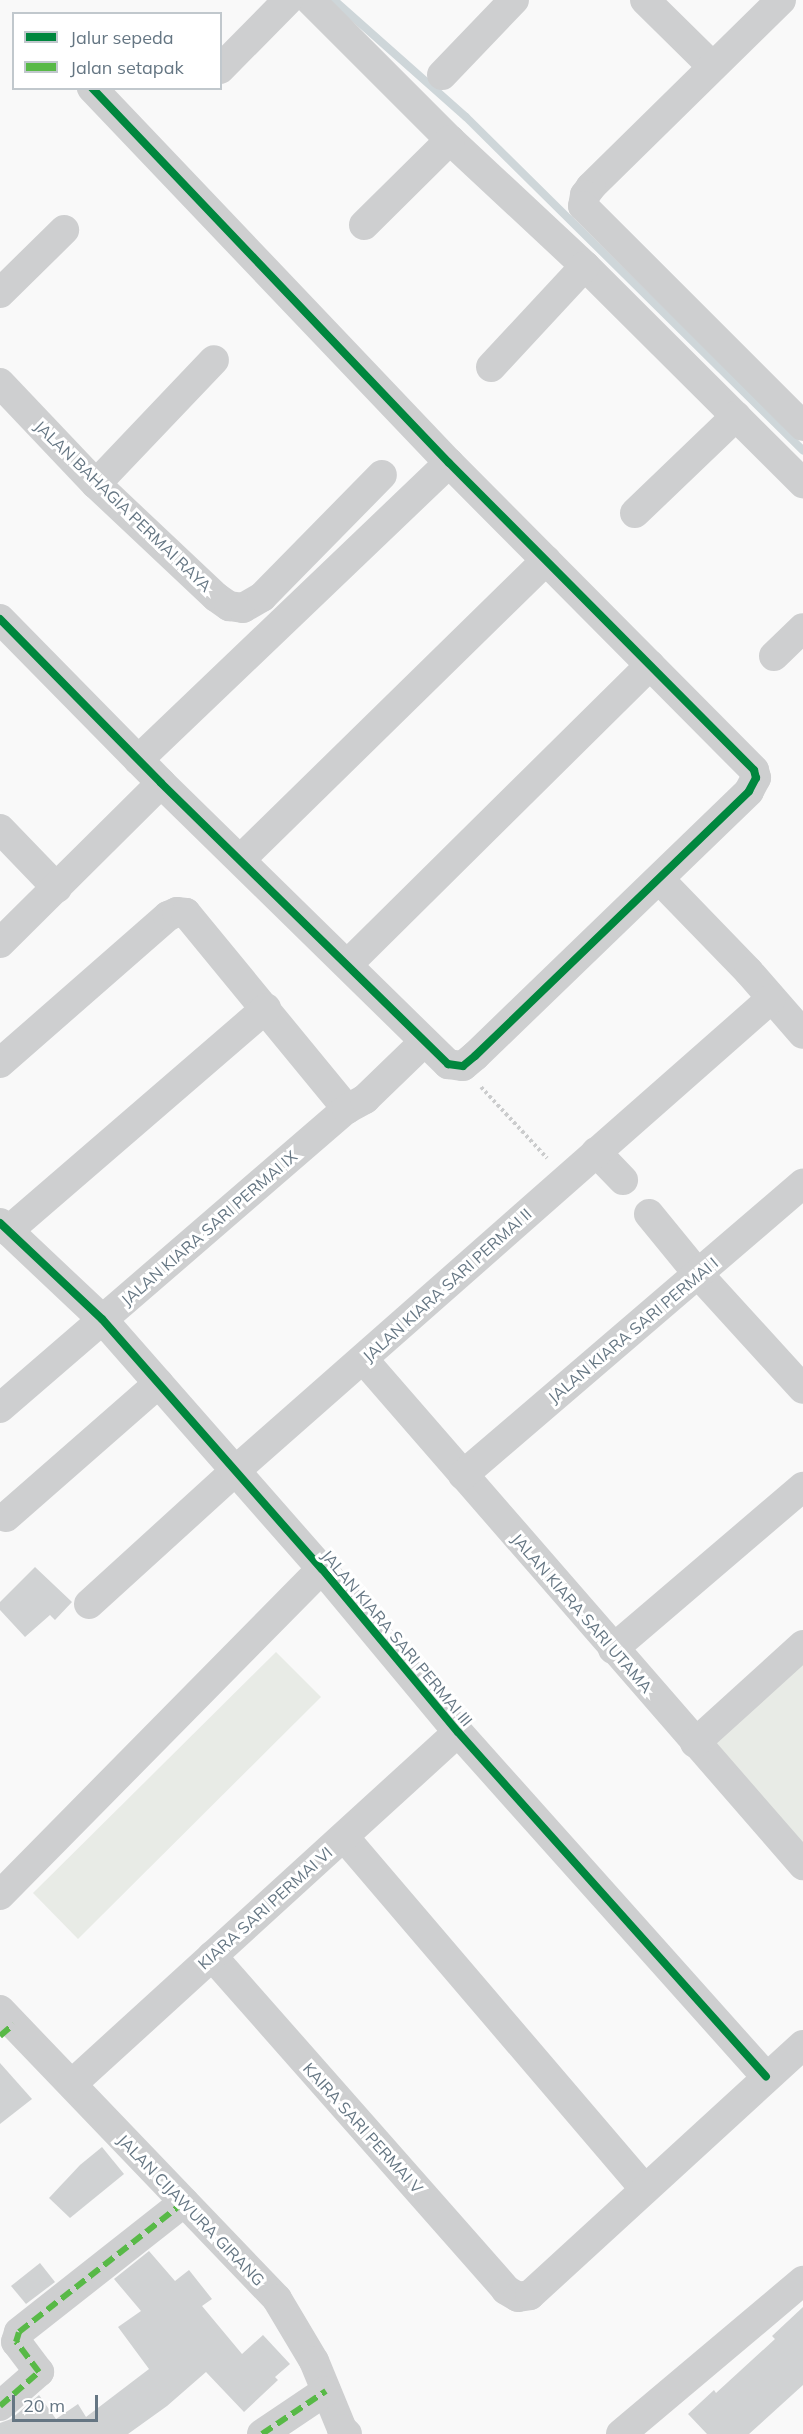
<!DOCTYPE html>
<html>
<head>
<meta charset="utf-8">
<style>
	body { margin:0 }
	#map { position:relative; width:803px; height:2434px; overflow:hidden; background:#f9f9f9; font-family:Mulish,sans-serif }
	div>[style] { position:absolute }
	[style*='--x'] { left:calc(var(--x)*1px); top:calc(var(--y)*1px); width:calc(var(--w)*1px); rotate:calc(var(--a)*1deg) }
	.green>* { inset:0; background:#e8ebe6 }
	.stream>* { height:8px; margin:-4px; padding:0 4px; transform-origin:4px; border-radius:4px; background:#ced6d9 }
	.building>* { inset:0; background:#d0d2d3 }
	.path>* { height:4px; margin-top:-2px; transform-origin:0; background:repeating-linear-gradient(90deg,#cbcccd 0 3px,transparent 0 6px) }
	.minor>* { height:30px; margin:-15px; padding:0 15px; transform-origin:15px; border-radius:15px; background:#cecfd0 }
	.quiet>* { height:6px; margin-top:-3px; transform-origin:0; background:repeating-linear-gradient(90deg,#58b947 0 12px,transparent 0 18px) }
	.cycleway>* { height:8px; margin:-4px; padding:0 4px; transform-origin:4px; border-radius:4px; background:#00873e }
	span { translate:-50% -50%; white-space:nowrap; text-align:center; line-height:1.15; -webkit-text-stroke:6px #fff; paint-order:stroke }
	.street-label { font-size:16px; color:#657683 }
	.legend { position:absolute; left:12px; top:12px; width:210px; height:78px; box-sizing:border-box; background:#fff; border:2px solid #c1c8cd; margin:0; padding:8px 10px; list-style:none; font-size:18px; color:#657683 }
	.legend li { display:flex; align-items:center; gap:12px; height:30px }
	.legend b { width:30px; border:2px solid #c1c8cd }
	.scale { position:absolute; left:12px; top:2395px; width:86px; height:27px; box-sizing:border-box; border:3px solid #657683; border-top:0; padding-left:8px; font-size:18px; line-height:21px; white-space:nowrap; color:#657683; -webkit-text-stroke:4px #fff; paint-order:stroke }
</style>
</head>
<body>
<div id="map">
	<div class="green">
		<div style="clip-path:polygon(276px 1652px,321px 1697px,78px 1939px,33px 1893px)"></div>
		<div style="clip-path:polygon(803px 1656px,803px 1844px,710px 1743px)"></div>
	</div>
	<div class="stream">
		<div style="--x:334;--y:0;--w:176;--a:41.6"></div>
		<div style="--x:466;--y:117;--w:474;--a:44.7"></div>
	</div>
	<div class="building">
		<div style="clip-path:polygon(35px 1567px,72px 1602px,55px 1620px,50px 1615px,25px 1637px,0 1610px,0 1602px)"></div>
		<div style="clip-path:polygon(0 2063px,32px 2099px,0 2124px)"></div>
		<div style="clip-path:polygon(102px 2147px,124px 2174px,70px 2218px,49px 2198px,80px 2165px)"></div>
		<div style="clip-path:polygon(149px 2251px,175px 2281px,189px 2270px,212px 2299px,202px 2306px,242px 2354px,263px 2335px,290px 2364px,275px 2377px,278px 2380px,244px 2412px,206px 2372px,167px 2406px,128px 2434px,0 2434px,0 2423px,11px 2419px,39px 2395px,56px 2419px,78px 2404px,86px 2417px,149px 2369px,118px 2327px,141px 2311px,114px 2279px)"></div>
		<div style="clip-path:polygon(40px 2263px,55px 2282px,26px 2304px,11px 2286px)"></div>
		<div style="clip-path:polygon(803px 2307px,803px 2385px,749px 2434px,707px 2434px,688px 2414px,714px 2390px,716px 2393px,775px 2339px,772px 2336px)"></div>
	</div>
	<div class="path">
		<div style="--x:481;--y:1087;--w:97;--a:47.1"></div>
	</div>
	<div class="minor">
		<div style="--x:310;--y:0;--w:198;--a:45"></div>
		<div style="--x:450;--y:140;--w:185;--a:43"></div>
		<div style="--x:585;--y:266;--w:308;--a:44.9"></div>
		<div style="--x:645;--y:0;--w:94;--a:44.6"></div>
		<div style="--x:781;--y:0;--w:267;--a:135.5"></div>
		<div style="--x:591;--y:187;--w:10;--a:127"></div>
		<div style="--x:585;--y:195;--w:11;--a:100"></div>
		<div style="--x:583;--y:206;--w:311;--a:45"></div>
		<div style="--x:220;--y:69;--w:97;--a:-45.4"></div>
		<div style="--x:442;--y:75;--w:104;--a:-46.2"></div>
		<div style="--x:364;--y:225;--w:121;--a:-44.7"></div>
		<div style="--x:0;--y:293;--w:90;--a:-44.5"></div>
		<div style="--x:491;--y:367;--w:138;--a:-47.1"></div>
		<div style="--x:0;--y:383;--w:139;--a:46.5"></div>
		<div style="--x:96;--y:484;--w:165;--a:43.3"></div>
		<div style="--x:216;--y:597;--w:16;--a:35"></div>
		<div style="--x:229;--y:606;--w:14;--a:8"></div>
		<div style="--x:243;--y:608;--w:22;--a:-30"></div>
		<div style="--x:262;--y:597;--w:171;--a:-45.5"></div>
		<div style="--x:96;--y:484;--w:171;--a:-46.4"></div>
		<div style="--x:635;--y:513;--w:140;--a:-43.8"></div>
		<div style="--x:0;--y:619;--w:230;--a:45.5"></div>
		<div style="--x:161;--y:783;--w:402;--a:44.4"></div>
		<div style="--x:448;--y:1064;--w:15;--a:8"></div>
		<div style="--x:463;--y:1066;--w:16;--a:-40"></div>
		<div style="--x:475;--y:1056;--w:381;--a:-44"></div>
		<div style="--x:749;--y:791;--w:15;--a:-62"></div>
		<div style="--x:756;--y:778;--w:8;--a:-104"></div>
		<div style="--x:754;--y:770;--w:433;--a:-134.8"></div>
		<div style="--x:449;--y:463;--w:518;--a:-133.59"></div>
		<div style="--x:774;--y:656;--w:40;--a:-44"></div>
		<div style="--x:138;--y:760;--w:430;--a:-43.7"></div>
		<div style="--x:0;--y:829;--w:82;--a:46"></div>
		<div style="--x:241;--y:859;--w:427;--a:-44.4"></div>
		<div style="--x:659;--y:879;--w:129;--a:45.9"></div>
		<div style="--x:749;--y:972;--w:82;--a:48.9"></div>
		<div style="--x:0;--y:943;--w:227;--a:-44.8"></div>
		<div style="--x:348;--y:964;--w:425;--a:-44.7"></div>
		<div style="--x:0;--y:1063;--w:223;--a:-41.2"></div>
		<div style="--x:168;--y:916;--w:10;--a:-24"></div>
		<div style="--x:177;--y:912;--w:9;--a:6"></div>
		<div style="--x:186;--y:913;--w:254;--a:50.6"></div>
		<div style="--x:596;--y:1152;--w:39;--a:46"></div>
		<div style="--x:649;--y:1214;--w:79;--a:50.7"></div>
		<div style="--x:699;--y:1275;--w:154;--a:47.6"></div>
		<div style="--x:0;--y:1223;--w:140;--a:43.3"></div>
		<div style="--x:102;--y:1319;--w:333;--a:48.7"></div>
		<div style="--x:322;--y:1569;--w:212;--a:50.2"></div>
		<div style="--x:458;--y:1732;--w:462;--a:48.2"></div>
		<div style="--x:8;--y:1231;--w:341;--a:-40.8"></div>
		<div style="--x:363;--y:1359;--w:671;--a:48.99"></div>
		<div style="--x:0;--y:1408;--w:458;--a:-40.8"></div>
		<div style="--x:347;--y:1109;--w:21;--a:-29"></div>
		<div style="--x:365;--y:1099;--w:82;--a:-44"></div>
		<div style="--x:463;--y:1475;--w:448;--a:-40.6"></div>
		<div style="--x:6;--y:1517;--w:203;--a:-41.2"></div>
		<div style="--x:89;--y:1604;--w:197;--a:-42.3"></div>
		<div style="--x:235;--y:1471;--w:714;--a:-41.37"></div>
		<div style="--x:613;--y:1649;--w:250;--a:-40.5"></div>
		<div style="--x:695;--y:1743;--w:146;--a:-42.2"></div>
		<div style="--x:344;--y:1837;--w:462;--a:49.5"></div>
		<div style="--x:0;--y:1895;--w:458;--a:-45.4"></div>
		<div style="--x:212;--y:1956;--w:445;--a:48.6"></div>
		<div style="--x:506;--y:2290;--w:14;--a:30"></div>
		<div style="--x:518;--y:2297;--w:12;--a:-9"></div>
		<div style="--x:530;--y:2295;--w:370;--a:-42.5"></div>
		<div style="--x:0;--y:2010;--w:400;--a:46.2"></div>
		<div style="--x:277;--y:2299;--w:72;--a:59.2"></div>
		<div style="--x:314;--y:2361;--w:74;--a:67.6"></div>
		<div style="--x:342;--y:2429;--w:7;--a:45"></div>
		<div style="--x:72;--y:2084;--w:522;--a:-42.36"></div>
		<div style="--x:0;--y:2406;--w:52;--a:-41.1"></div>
		<div style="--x:39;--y:2372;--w:38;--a:-127"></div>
		<div style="--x:16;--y:2342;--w:10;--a:-73"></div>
		<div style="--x:19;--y:2332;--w:210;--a:-38.2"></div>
		<div style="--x:262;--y:2434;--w:77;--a:-33.9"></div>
		<div style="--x:621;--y:2434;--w:238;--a:-40.1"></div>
	</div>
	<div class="quiet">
		<div style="--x:0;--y:2036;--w:18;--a:-41"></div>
		<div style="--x:0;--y:2406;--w:52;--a:-41.1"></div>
		<div style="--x:39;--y:2372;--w:38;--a:-127"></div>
		<div style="--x:16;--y:2342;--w:10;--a:-73"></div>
		<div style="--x:19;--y:2332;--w:210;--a:-38.2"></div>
		<div style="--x:262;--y:2434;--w:77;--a:-33.9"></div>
	</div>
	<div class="cycleway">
		<div style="--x:0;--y:619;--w:230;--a:45.5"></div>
		<div style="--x:161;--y:783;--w:402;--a:44.4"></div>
		<div style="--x:448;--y:1064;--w:15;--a:8"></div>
		<div style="--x:463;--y:1066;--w:16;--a:-40"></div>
		<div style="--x:475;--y:1056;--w:381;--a:-44"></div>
		<div style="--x:749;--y:791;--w:15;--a:-62"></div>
		<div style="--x:756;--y:778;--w:8;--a:-104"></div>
		<div style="--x:754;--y:770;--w:433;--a:-134.8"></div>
		<div style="--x:449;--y:463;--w:518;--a:-133.59"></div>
		<div style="--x:0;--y:1223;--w:140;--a:43.3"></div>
		<div style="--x:102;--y:1319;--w:333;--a:48.7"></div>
		<div style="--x:322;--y:1569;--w:212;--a:50.2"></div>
		<div style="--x:458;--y:1732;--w:462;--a:48.2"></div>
	</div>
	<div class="street-label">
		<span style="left:123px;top:506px;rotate:44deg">JALAN BAHAGIA PERMAI RAYA</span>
		<span style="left:209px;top:1228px;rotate:-41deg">JALAN KIARA SARI PERMAI IX</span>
		<span style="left:447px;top:1285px;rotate:-42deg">JALAN KIARA SARI PERMAI II</span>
		<span style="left:633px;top:1330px;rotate:-40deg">JALAN KIARA SARI PERMAI I</span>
		<span style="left:582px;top:1613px;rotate:49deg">JALAN KIARA SARI UTAMA</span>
		<span style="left:397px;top:1638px;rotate:50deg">JALAN KIARA SARI PERMAI III</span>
		<span style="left:265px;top:1908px;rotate:-42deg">KIARA SARI PERMAI VI</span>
		<span style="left:363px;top:2128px;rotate:48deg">KAIRA SARI PERMAI V</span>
		<span style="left:191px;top:2210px;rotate:46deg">JALAN CIJAWURA GIRANG</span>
	</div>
	<ul class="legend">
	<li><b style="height:8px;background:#00873e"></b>Jalur sepeda</li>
	<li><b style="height:8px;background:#58b947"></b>Jalan setapak</li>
	</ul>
	<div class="scale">20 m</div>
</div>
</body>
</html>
